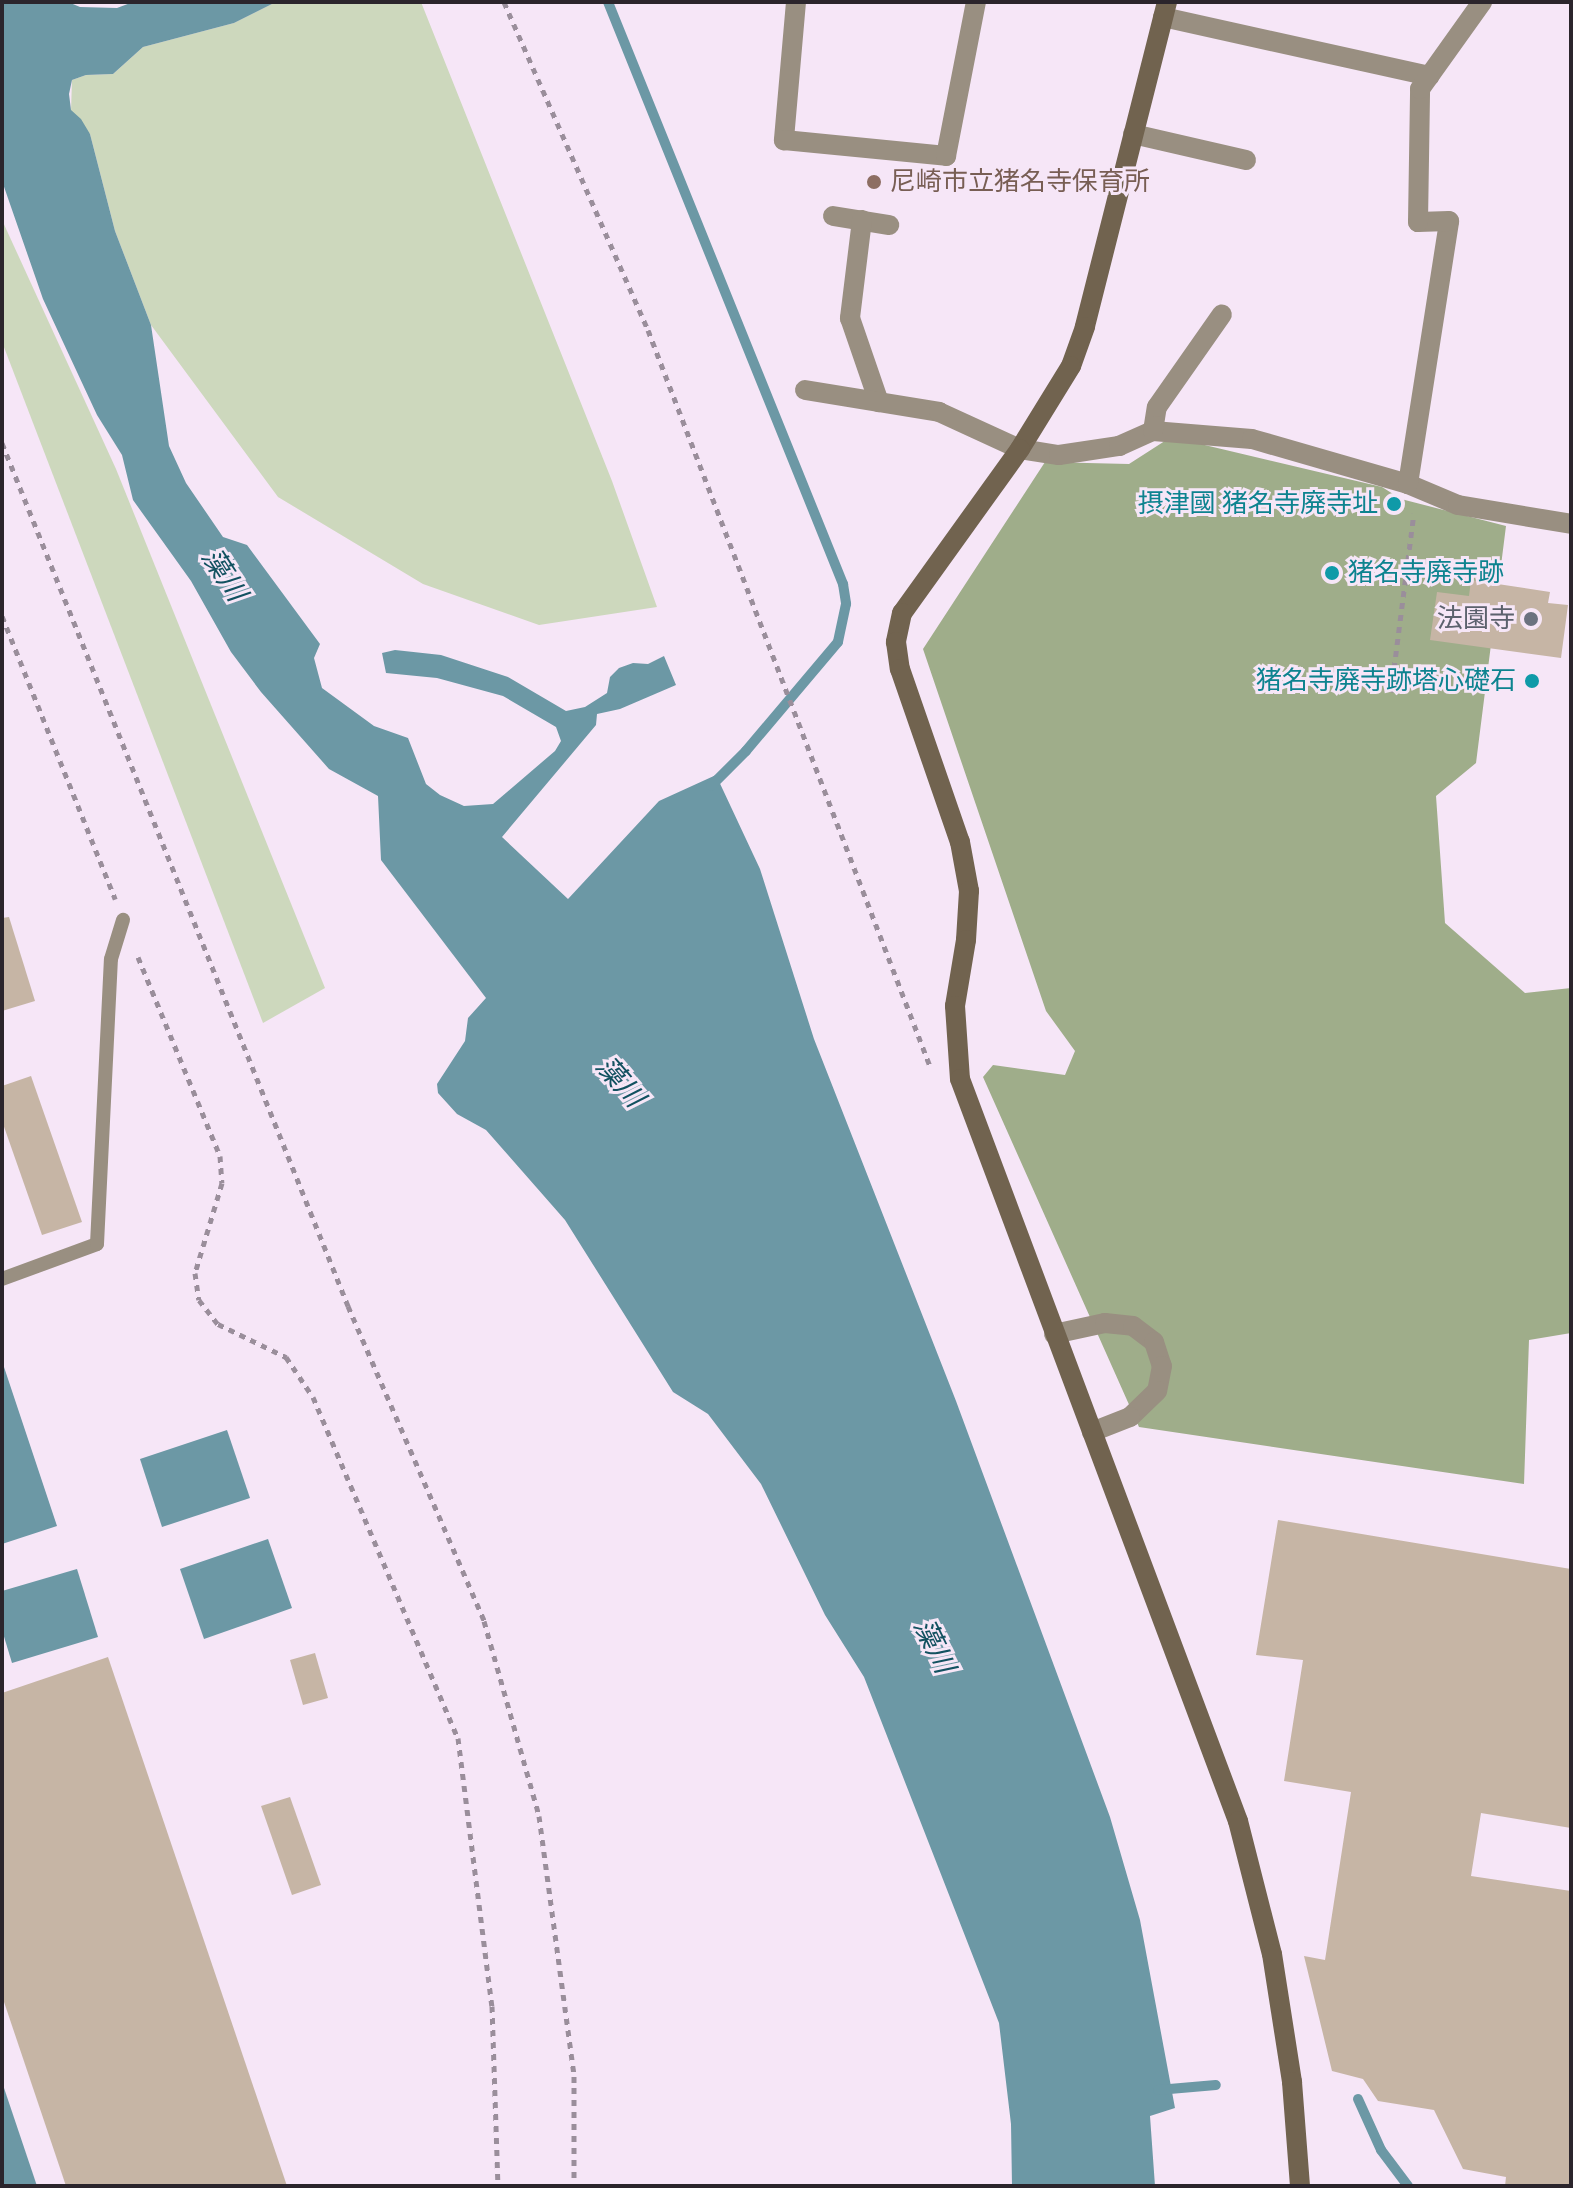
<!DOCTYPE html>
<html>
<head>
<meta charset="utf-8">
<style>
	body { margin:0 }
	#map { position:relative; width:1573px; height:2188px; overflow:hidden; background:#f6e6f7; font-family:"Roboto Serif","Noto Sans JP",serif }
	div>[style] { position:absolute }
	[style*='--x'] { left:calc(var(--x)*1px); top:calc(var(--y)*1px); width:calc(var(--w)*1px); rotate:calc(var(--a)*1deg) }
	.green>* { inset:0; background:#cdd8bd }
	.forest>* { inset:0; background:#9fad8a }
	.water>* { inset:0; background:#6c98a5 }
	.stream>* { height:10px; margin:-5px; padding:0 5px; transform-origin:5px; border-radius:5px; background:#6c98a5 }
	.building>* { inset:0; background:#c6b5a5 }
	.path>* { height:5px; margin-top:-2.5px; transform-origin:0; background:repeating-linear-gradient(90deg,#9a8e9b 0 6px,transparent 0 12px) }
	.lane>* { height:14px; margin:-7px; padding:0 7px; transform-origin:7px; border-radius:7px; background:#998f81 }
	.street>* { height:20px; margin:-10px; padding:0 10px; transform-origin:10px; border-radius:10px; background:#998f81 }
	.secondary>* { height:20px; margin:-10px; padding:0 10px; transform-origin:10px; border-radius:10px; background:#71634f }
	.dots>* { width:22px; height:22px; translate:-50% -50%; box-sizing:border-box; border:4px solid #f6e6f7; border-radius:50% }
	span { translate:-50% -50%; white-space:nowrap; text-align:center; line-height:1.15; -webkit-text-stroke:6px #f6e6f7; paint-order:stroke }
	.education-label { font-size:26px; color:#785e54 }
	.left { translate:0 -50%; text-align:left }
	.culture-label { font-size:26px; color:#0d838f }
	.right { translate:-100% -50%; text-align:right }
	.worship-label { font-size:26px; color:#5b616d }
	.water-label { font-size:28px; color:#125160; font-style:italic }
	.frame { position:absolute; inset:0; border:4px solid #2b252c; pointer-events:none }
</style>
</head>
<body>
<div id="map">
	<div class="green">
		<div style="clip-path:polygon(276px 2px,421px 2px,612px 481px,657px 607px,539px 625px,423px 584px,278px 497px,151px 325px,115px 231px,90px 134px,71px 111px,72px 80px,86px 75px,113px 74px,143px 47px,234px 23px)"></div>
		<div style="clip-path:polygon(2px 220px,116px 469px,325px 988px,263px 1023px,2px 342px)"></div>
	</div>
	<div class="forest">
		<div style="clip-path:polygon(1171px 437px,1382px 487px,1401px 499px,1506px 526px,1476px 763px,1436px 796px,1445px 923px,1525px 993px,1571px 988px,1571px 1333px,1529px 1340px,1524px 1484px,1139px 1427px,983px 1077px,993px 1065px,1065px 1075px,1075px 1051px,1046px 1011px,923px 649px,1045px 462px,1129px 464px)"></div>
	</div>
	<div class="water">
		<div style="clip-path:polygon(2px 2px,68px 2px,80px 7px,117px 8px,133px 2px,276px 2px,234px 23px,143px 47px,113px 74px,86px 75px,72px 80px,69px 94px,71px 110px,81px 119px,90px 134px,115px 231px,151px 325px,169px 446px,186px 483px,223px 537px,247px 545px,320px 644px,314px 658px,322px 688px,374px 726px,408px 738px,426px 784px,440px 795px,464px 806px,493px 804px,555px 751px,561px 741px,556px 727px,503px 696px,437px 678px,386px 673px,382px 653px,395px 650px,441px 655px,508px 677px,566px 711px,585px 707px,607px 693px,610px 677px,619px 668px,633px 663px,648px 664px,664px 656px,676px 685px,620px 709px,597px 714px,596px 725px,502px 837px,568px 899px,659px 801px,716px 775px,760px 869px,814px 1039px,956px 1401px,1110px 1817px,1140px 1920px,1175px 2108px,1150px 2116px,1155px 2186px,1012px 2186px,1011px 2124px,999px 2023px,864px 1677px,825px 1615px,761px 1484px,708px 1414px,673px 1392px,565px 1220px,486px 1130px,457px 1114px,438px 1093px,437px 1084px,465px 1041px,468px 1018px,486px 998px,381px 860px,378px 796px,329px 769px,261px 692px,231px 652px,191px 581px,133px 500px,122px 455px,97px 415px,43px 299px,2px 181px)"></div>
		<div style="clip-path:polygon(2px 1361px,57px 1526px,2px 1544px)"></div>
		<div style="clip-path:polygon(227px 1430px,250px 1498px,162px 1527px,140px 1459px)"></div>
		<div style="clip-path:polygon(268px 1539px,292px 1608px,204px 1639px,180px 1569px)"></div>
		<div style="clip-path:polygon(77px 1569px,98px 1637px,12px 1663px,2px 1630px,2px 1591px)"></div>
		<div style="clip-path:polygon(2px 2082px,37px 2186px,2px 2186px)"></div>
	</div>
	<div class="stream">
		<div style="--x:608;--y:2;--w:628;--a:68.01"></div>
		<div style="--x:843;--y:584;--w:20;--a:81"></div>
		<div style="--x:846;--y:604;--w:39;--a:102"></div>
		<div style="--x:838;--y:642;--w:143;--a:130.2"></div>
		<div style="--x:746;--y:751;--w:49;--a:135"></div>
		<div style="--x:1158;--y:2090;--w:58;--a:-4.9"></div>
		<div style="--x:1358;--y:2099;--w:56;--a:65.7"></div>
		<div style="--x:1381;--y:2150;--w:45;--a:53.1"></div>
	</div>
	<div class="building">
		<div style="clip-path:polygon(1471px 580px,1550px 592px,1548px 603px,1568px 605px,1561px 658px,1430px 640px,1437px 592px,1469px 596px)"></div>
		<div style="clip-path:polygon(9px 917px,35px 1001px,2px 1011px,2px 918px)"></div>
		<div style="clip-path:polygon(31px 1076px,82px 1222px,42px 1235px,2px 1121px,2px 1086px)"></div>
		<div style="clip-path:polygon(1278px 1520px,1571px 1569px,1571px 1828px,1481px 1813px,1471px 1876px,1571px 1891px,1571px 2186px,1505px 2186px,1506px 2177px,1463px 2169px,1434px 2110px,1378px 2101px,1363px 2079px,1332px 2071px,1304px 1956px,1325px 1960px,1351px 1792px,1284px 1781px,1303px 1660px,1256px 1655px)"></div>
		<div style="clip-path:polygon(315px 1653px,328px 1698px,303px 1705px,290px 1660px)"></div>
		<div style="clip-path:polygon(108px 1657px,287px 2186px,66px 2186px,2px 1996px,2px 1693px)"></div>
		<div style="clip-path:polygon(290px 1797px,321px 1885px,292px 1895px,261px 1806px)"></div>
	</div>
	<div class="path">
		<div style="--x:504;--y:2;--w:358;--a:66.3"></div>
		<div style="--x:648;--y:330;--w:788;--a:69.04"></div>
		<div style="--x:2;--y:443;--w:930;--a:68.15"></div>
		<div style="--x:348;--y:1306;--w:343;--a:66.6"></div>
		<div style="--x:484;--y:1621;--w:203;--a:74.2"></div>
		<div style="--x:539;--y:1816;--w:262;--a:82.3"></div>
		<div style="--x:574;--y:2076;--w:110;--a:90"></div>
		<div style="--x:2;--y:616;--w:305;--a:68.2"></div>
		<div style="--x:1391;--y:692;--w:180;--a:-82.7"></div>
		<div style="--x:138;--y:957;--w:215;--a:67.6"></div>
		<div style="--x:220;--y:1156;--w:27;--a:86"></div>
		<div style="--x:222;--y:1183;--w:94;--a:106.7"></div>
		<div style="--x:195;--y:1273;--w:27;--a:82"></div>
		<div style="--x:199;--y:1300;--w:31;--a:52"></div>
		<div style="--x:218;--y:1324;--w:76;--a:25.9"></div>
		<div style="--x:286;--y:1357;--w:48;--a:56"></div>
		<div style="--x:313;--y:1397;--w:371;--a:67"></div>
		<div style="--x:458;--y:1738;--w:270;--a:82.8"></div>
		<div style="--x:492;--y:2006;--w:180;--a:88.1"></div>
	</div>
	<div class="lane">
		<div style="--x:2;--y:1279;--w:101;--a:-20.2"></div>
		<div style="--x:97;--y:1244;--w:285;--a:-87.2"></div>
		<div style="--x:111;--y:959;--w:41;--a:-72.9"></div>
	</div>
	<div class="street">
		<div style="--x:796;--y:2;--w:139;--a:95"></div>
		<div style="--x:784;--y:140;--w:163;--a:5.6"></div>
		<div style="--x:946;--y:156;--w:157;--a:-79"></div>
		<div style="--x:1163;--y:17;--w:273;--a:12.5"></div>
		<div style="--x:1133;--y:134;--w:116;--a:13"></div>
		<div style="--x:833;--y:216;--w:57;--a:9.1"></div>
		<div style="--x:862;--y:220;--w:99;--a:97"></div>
		<div style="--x:850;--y:318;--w:89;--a:71"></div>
		<div style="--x:805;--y:390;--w:136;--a:9.3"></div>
		<div style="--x:939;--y:412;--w:89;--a:24.6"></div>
		<div style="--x:1020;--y:449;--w:39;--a:9"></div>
		<div style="--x:1059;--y:455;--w:61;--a:-8.5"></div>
		<div style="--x:1119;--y:446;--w:37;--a:-24"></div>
		<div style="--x:1153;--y:431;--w:99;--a:4.6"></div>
		<div style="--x:1252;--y:439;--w:162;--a:16.1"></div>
		<div style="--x:1408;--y:484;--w:54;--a:22.8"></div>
		<div style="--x:1458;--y:505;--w:115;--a:9.5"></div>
		<div style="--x:1153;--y:431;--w:24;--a:-81"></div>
		<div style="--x:1157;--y:407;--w:113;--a:-55"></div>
		<div style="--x:1408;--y:484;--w:266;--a:-81.1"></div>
		<div style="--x:1449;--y:221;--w:31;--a:178"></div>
		<div style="--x:1418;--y:222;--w:133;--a:-89.1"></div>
		<div style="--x:1420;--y:89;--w:107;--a:-54.5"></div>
		<div style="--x:1054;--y:1334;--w:52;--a:-12.2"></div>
		<div style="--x:1105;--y:1323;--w:28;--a:6"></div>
		<div style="--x:1133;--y:1326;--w:26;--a:37"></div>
		<div style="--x:1154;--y:1342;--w:25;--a:72"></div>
		<div style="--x:1162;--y:1366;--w:25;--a:101"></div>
		<div style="--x:1157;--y:1391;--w:37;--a:136"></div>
		<div style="--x:1130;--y:1417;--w:41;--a:158.5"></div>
	</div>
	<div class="secondary">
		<div style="--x:1167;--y:2;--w:335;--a:104.2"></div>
		<div style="--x:1085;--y:327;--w:41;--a:109.7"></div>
		<div style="--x:1071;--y:366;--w:97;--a:121.6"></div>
		<div style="--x:1020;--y:449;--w:202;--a:125.7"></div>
		<div style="--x:902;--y:613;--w:30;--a:102"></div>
		<div style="--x:896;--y:642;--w:27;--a:82"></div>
		<div style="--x:900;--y:669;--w:183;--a:70.9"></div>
		<div style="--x:960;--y:842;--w:50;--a:79.6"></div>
		<div style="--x:969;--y:891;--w:49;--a:93.5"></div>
		<div style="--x:966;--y:940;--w:67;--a:99.5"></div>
		<div style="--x:955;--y:1006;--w:73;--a:86.1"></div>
		<div style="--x:960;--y:1079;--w:792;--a:69.46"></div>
		<div style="--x:1238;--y:1821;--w:137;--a:75.7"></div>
		<div style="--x:1272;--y:1954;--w:130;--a:81.1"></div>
		<div style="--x:1292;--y:2082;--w:104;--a:85.6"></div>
	</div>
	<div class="dots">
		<div style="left:874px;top:182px;background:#8d6e63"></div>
		<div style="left:1394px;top:504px;background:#0f9aa8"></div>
		<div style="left:1332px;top:573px;background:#0f9aa8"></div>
		<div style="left:1531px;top:619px;background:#6b7280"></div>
		<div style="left:1532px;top:681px;background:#0f9aa8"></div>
	</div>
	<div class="education-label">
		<span class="left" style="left:890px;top:182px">尼崎市立猪名寺保育所</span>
	</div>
	<div class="culture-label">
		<span class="right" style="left:1378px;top:504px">摂津國 猪名寺廃寺址</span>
		<span class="left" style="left:1348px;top:573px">猪名寺廃寺跡</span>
		<span class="right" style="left:1516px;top:681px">猪名寺廃寺跡塔心礎石</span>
	</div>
	<div class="worship-label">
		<span class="right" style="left:1515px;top:619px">法園寺</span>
	</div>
	<div class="water-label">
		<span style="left:224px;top:575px;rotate:57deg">藻川</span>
		<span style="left:620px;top:1082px;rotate:49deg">藻川</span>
		<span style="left:934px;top:1646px;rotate:64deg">藻川</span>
	</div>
	<div class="frame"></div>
</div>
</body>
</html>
